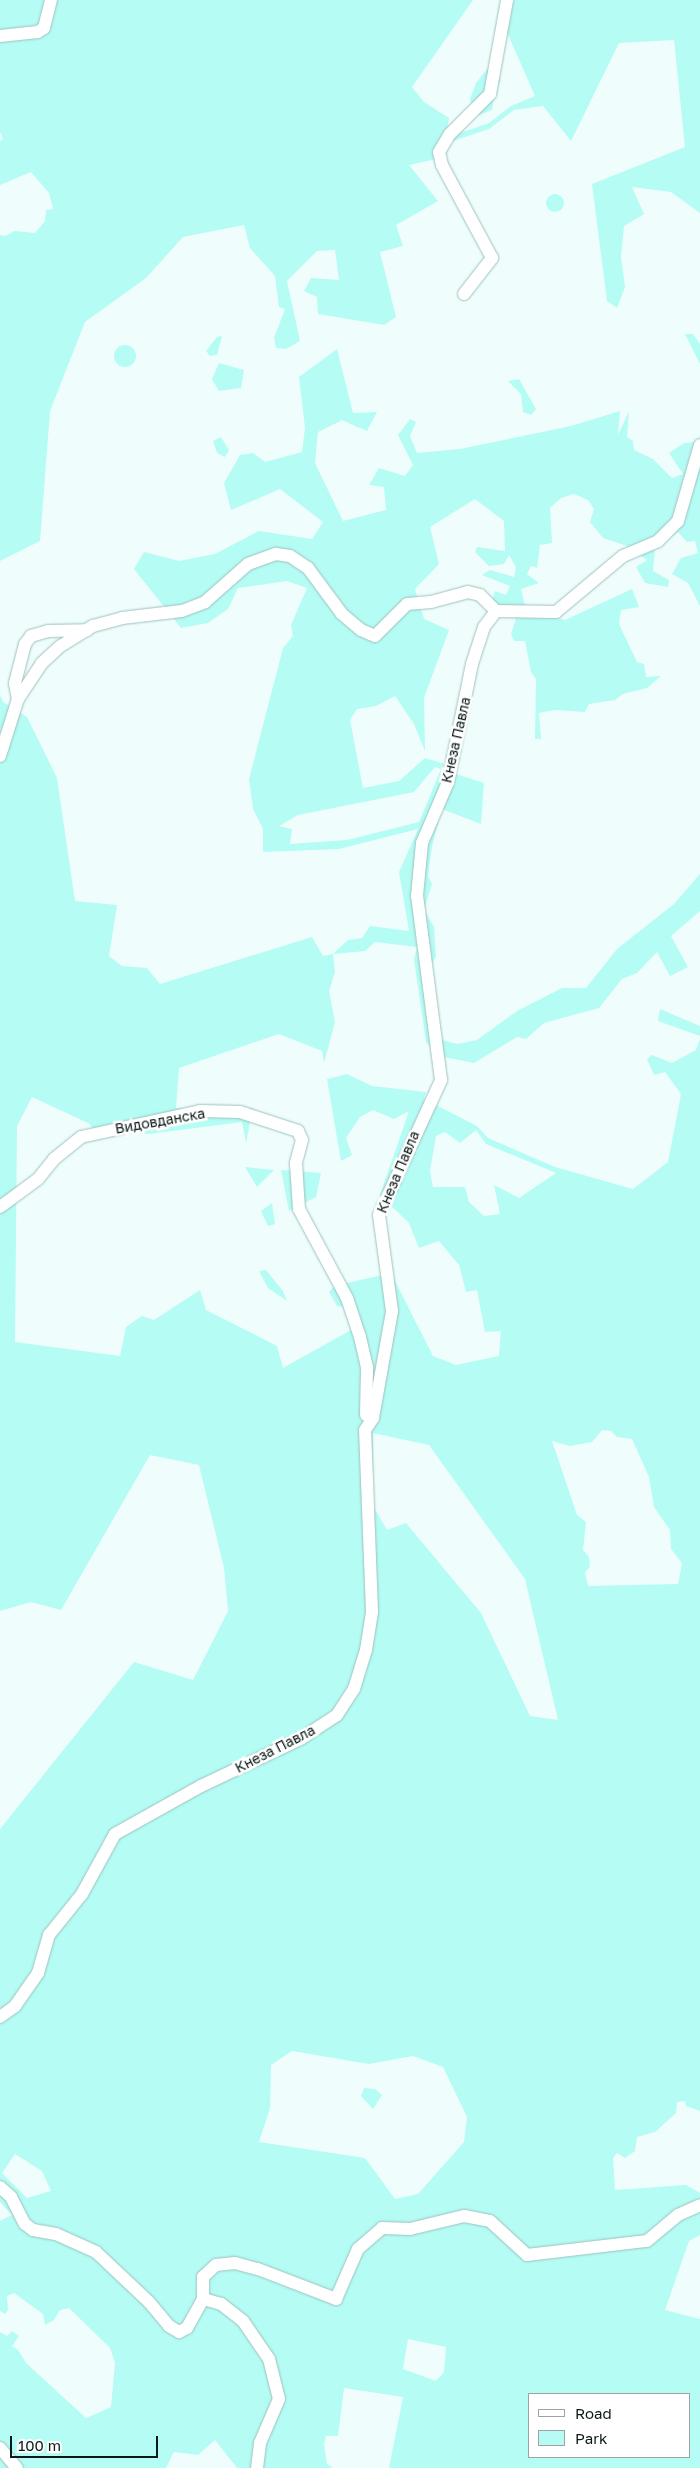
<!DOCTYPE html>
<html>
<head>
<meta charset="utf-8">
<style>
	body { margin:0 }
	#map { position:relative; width:700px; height:2468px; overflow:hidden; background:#effefc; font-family:"Golos Text",sans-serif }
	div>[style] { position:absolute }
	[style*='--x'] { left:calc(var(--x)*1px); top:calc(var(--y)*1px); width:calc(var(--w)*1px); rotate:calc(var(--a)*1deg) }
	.green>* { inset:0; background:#b4fcf4 }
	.round { border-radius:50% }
	.roads { filter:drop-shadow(0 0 1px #9ec2be) drop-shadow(0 0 1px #9ec2be) }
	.minor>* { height:12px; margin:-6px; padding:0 6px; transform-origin:6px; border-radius:6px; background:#fff }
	span { translate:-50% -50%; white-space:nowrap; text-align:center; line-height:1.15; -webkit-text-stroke:5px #fff; paint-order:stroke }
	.street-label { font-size:14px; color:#0c1a18 }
	.legend { position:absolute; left:528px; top:2393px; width:162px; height:65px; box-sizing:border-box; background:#fff; border:1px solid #9ea3a3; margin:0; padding:6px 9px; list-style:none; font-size:15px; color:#0c1a18 }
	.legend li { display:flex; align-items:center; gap:10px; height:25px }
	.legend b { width:25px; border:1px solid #9ea3a3 }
	.scale { position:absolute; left:10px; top:2436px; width:148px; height:22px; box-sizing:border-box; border:2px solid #0c1a18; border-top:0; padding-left:6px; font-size:15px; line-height:18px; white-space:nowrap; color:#0c1a18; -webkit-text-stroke:4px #fff; paint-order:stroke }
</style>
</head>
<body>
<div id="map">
	<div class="green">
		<div style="clip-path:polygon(0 0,473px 0,412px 87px,424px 102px,449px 118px,446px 138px,489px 123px,511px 106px,535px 96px,506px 30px,514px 0,700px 0,700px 213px,671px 192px,632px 187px,644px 214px,624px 226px,621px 257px,625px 287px,617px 308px,607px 301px,592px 184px,685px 147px,674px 40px,619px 43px,571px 141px,543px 106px,514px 110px,489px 129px,444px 144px,441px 158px,409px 165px,438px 201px,396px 225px,403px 246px,380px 252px,396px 317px,384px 325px,318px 314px,317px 297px,304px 291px,311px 278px,339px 280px,335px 250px,317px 251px,287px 281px,300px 341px,286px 349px,276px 348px,274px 338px,285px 309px,279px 307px,275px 276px,250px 248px,244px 225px,183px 237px,146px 278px,85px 322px,50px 411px,40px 541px,0 561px,0 235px,6px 236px,14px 231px,35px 233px,45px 221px,46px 210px,53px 209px,49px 193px,31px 172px,0 185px,0 141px,3px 139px,0 132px)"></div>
		<div style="clip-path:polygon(489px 67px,501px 80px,495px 90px,492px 110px,474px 117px,470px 99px,476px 83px)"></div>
		<div class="round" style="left:546px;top:194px;width:18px;height:18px"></div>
		<div style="clip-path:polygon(685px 334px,693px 334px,700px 344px,700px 364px)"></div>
		<div style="clip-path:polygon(222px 336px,217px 355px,210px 356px,206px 351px,217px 337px)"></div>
		<div class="round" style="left:114px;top:345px;width:22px;height:22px"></div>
		<div style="clip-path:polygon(evenodd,337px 349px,353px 413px,377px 412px,367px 431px,342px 420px,318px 432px,315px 463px,343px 521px,386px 510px,384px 487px,369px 485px,379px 468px,405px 476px,413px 465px,398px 435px,410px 419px,416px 422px,410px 436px,417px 453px,460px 449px,571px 426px,620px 411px,618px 435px,629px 411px,627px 437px,633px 441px,634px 450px,653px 459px,672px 478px,683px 474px,669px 453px,684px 443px,698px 442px,700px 436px,700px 606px,688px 583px,672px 574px,681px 558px,698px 553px,695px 541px,687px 542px,678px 532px,655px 548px,653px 571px,669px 580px,668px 587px,645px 583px,636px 567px,647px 560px,627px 546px,603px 538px,590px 522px,594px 509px,588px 500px,574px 494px,561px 498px,550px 508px,552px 543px,540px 545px,537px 568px,531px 566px,527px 574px,539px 583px,521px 589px,525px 606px,565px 620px,632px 589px,639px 607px,621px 610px,619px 624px,637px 662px,644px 664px,646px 677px,661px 676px,647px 688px,623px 694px,615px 700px,589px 704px,585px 712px,554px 710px,539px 713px,541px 739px,535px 739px,536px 679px,531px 672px,525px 641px,514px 641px,511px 634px,516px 619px,492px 601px,495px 591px,506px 595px,510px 586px,482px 575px,490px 570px,514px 577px,516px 567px,509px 555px,504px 564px,489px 566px,475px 552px,477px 547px,505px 551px,504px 521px,475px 499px,430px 527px,439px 564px,415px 589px,424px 619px,449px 630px,424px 698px,425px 751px,414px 724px,395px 696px,376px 706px,357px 709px,350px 720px,363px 788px,399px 781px,425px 758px,458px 768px,456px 774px,484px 783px,481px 824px,442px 809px,432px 846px,428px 876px,432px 884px,424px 910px,434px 927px,436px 956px,432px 964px,442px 1040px,457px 1044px,477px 1040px,517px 1011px,562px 988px,586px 988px,617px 949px,674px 904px,700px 874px,700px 911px,671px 936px,688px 967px,670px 976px,657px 952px,637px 973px,622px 979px,599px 1008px,544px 1023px,526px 1039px,517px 1037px,474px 1063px,439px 1056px,426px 1042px,414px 960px,417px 947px,375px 942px,365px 951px,333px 954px,335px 972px,329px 991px,335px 1022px,324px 1063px,322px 1051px,279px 1034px,179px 1068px,176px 1108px,253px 1108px,246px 1143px,242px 1122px,148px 1134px,93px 1130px,90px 1124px,32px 1097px,17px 1126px,15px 1342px,120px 1356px,126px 1327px,142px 1316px,154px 1320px,200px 1290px,206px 1310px,277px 1346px,283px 1368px,351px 1330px,343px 1307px,337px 1306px,329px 1292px,334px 1286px,391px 1273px,433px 1356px,456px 1365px,499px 1356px,501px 1331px,485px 1332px,477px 1290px,466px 1292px,459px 1265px,439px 1241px,419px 1248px,409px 1223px,380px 1195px,409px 1111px,394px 1119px,373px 1110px,360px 1117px,346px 1138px,352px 1155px,341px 1161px,327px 1079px,347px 1074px,372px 1086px,426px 1092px,424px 1099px,477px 1126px,488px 1138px,555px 1167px,633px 1189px,668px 1162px,681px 1094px,665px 1072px,654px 1075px,647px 1059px,652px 1055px,672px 1063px,696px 1050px,700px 1039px,700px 2111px,686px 2106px,685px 2101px,677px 2102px,676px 2113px,655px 2132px,637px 2137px,635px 2151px,625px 2158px,617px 2153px,613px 2158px,615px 2190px,686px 2185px,700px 2193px,700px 2235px,689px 2241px,665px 2310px,700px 2319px,700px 2468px,389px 2468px,403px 2397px,344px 2388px,338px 2436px,326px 2436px,324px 2444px,327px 2464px,333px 2468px,237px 2468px,215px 2440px,198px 2455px,174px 2452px,166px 2468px,0 2468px,0 2332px,7px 2336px,12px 2331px,19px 2336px,12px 2346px,18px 2350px,26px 2363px,86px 2418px,111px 2407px,115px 2363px,110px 2348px,69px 2308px,60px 2310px,54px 2320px,45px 2325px,43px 2314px,14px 2293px,7px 2296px,8px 2310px,5px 2314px,0 2311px,0 2221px,12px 2215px,0 2202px,0 1829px,134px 1662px,193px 1680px,228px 1611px,224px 1568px,199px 1465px,150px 1455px,61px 1610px,31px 1602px,0 1611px,0 695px,3px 702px,27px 717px,57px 778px,75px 901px,117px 905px,109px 956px,122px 966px,147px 968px,160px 984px,312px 937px,323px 956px,333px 954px,348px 940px,362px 938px,370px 926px,409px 931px,399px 872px,418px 829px,339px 849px,263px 852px,263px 829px,253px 809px,249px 779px,283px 648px,293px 636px,291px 625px,307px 588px,287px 581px,238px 588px,228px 609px,208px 623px,181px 628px,134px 569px,144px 552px,179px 561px,215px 554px,259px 531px,312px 539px,323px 522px,280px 489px,231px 510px,224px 483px,240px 455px,253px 453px,265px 462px,302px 452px,305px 428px,299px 377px,337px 349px,435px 767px,441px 769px,419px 822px,347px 840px,290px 844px,292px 829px,279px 826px,298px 815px,414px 792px,435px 767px,337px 349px,476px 1130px,486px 1144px,556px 1173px,519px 1198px,494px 1185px,500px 1214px,484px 1216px,469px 1202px,465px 1187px,433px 1187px,430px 1171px,436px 1136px,445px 1132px,460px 1143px,476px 1130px,337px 349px,602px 1430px,611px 1431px,617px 1437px,632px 1439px,649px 1477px,654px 1507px,670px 1530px,671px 1549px,682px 1563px,678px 1584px,588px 1586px,585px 1572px,590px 1567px,589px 1557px,583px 1550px,586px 1522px,577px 1515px,552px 1441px,570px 1446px,592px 1442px,602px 1430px,337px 349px,373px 1433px,429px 1445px,525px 1579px,558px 1720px,530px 1716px,481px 1613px,406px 1523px,387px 1530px,360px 1484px,373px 1483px,373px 1433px,337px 349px,292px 2051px,369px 2064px,413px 2056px,443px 2067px,467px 2117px,464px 2142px,418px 2194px,395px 2199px,365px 2158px,259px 2142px,270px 2108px,271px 2065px,292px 2051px,337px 349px,15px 2154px,42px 2171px,51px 2191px,27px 2198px,2px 2173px,15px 2154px,337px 349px,408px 2339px,446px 2347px,444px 2372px,436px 2381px,403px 2369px,408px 2339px,337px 349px,529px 2394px,689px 2394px,689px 2457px,529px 2457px,529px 2394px)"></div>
		<div style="clip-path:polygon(219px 363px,244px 370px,241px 388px,219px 391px,212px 379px)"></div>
		<div style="clip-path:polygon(519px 379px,536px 409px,531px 415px,523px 412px,521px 394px,508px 381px)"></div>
		<div style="clip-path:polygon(221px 437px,229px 450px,225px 457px,217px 453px,213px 441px)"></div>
		<div style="clip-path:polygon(660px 1009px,700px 1026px,700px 1036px,658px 1021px)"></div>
		<div style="clip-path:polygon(245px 1167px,274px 1170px,257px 1187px)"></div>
		<div style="clip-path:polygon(281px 1170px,321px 1173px,316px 1197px,289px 1211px)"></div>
		<div style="clip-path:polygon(272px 1203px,275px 1224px,268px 1226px,261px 1211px)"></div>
		<div style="clip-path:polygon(266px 1270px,283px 1291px,287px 1301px,268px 1288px,259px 1271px)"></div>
		<div style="clip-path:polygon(364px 2088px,375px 2089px,382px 2095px,373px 2109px,361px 2096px)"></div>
	</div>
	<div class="roads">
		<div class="minor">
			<div style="--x:0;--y:36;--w:38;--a:-6"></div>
			<div style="--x:38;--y:32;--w:7;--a:-34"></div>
			<div style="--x:44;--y:28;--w:29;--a:-76"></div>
			<div style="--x:464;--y:294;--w:46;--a:-52.1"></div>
			<div style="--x:492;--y:258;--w:106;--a:-118.3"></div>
			<div style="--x:442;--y:165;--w:13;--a:-103"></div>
			<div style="--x:439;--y:152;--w:21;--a:-59"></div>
			<div style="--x:450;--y:134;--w:57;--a:-45"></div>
			<div style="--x:490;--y:94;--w:96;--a:-79.7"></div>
			<div style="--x:18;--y:699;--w:43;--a:-56.3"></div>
			<div style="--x:42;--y:663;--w:23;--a:-43"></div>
			<div style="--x:59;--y:647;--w:40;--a:-32"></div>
			<div style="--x:93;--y:626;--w:30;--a:-15"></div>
			<div style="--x:122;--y:618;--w:60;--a:-6.7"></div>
			<div style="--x:182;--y:611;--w:25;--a:-21"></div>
			<div style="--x:205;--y:602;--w:57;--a:-41.5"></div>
			<div style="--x:248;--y:564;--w:30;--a:-20"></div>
			<div style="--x:276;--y:554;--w:14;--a:8"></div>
			<div style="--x:290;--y:556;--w:22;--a:34"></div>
			<div style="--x:308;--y:568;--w:57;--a:53.5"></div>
			<div style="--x:342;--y:614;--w:25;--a:40"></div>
			<div style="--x:361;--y:630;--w:15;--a:23"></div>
			<div style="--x:375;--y:636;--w:45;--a:-45"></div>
			<div style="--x:407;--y:604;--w:24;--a:-5"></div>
			<div style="--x:431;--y:602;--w:38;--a:-15"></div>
			<div style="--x:468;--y:592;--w:12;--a:14"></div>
			<div style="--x:480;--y:595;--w:23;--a:45"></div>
			<div style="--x:0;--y:756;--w:60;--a:-72.5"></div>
			<div style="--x:18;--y:699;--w:16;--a:-101"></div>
			<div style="--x:15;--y:683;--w:40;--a:-75.6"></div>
			<div style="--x:25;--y:644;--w:10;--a:-53"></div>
			<div style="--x:31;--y:636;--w:18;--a:-16"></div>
			<div style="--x:48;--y:631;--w:39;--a:-1"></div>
			<div style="--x:0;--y:1207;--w:47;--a:-36.4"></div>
			<div style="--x:38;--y:1179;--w:26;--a:-51"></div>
			<div style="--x:54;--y:1159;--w:35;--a:-39"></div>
			<div style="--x:81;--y:1137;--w:122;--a:-12.3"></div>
			<div style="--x:200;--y:1111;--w:40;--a:1.4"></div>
			<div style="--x:240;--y:1112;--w:61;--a:18.1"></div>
			<div style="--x:298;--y:1131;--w:10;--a:66"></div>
			<div style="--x:302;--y:1140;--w:24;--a:105"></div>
			<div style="--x:296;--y:1163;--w:46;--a:86.3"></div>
			<div style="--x:299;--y:1209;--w:101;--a:61.7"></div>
			<div style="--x:347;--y:1298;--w:41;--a:71.6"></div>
			<div style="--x:360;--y:1337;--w:32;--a:77"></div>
			<div style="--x:367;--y:1368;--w:47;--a:91.2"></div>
			<div style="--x:0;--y:2017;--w:19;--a:-36"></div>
			<div style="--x:15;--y:2006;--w:40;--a:-55.1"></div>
			<div style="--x:38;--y:1973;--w:40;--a:-74"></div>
			<div style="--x:49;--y:1935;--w:53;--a:-51.2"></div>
			<div style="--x:82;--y:1894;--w:68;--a:-61.2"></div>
			<div style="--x:115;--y:1834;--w:98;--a:-29.2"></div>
			<div style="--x:201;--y:1786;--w:112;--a:-25.4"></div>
			<div style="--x:302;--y:1738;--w:42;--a:-33.3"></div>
			<div style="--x:337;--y:1715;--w:31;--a:-57"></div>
			<div style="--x:354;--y:1689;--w:41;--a:-72.9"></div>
			<div style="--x:366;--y:1650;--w:39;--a:-81"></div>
			<div style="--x:372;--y:1611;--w:181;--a:-92.2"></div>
			<div style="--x:365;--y:1430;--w:14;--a:-56"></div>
			<div style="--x:373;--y:1418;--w:109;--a:-79.9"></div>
			<div style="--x:392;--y:1311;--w:97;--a:-97.7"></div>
			<div style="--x:379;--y:1215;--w:149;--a:-65.3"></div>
			<div style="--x:441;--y:1080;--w:186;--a:-97.4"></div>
			<div style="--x:417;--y:896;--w:53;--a:-84.6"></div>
			<div style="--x:422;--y:843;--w:66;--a:-66.9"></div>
			<div style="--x:448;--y:782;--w:120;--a:-78.5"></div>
			<div style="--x:472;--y:664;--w:39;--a:-72"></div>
			<div style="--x:484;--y:627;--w:20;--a:-53"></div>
			<div style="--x:496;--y:611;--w:60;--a:1"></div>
			<div style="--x:556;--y:612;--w:87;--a:-39.9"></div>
			<div style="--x:623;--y:556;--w:38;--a:-23"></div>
			<div style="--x:658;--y:541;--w:28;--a:-45"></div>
			<div style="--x:678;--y:521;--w:79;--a:-73.9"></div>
			<div style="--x:0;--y:2187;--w:15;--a:42"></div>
			<div style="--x:11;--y:2197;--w:30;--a:63"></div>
			<div style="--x:25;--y:2224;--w:10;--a:37"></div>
			<div style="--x:33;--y:2230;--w:23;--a:10"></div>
			<div style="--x:56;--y:2234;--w:44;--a:24.2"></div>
			<div style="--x:96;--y:2252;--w:73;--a:43.3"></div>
			<div style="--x:149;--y:2302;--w:31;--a:50"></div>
			<div style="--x:169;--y:2326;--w:12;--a:31"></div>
			<div style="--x:179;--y:2332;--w:9;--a:-27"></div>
			<div style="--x:187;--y:2328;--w:33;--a:-61"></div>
			<div style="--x:0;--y:2448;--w:26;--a:50"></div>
			<div style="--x:257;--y:2468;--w:25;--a:-83"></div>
			<div style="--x:260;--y:2443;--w:48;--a:-66.6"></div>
			<div style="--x:279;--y:2399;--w:41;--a:-104"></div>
			<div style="--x:269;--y:2359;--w:46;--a:-124.4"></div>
			<div style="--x:243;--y:2321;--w:28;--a:-142"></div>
			<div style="--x:221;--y:2304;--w:19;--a:-164"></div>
			<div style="--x:203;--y:2299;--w:22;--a:-90"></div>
			<div style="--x:203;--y:2277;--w:18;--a:-43"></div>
			<div style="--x:216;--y:2265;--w:19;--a:-6"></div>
			<div style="--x:235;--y:2263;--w:24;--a:15"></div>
			<div style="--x:258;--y:2269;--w:84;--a:21"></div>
			<div style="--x:336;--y:2299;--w:55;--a:-66.3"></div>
			<div style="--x:358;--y:2249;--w:32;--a:-41"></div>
			<div style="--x:382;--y:2228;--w:28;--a:2"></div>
			<div style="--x:410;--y:2229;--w:56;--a:-13.5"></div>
			<div style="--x:464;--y:2216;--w:26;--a:11"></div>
			<div style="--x:490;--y:2221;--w:50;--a:42.6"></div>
			<div style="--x:527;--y:2255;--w:121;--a:-6.7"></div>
			<div style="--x:647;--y:2241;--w:40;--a:-40"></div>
			<div style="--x:678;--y:2215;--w:24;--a:-24"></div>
		</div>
	</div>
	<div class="street-label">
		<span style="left:456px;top:740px;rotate:-77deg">Кнеза Павла</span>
		<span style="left:160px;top:1121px;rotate:-10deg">Видовданска</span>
		<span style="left:398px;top:1172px;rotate:-67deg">Кнеза Павла</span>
		<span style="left:275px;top:1749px;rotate:-27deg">Кнеза Павла</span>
	</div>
	<ul class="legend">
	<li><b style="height:6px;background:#fff"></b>Road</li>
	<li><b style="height:14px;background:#b4fcf4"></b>Park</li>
	</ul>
	<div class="scale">100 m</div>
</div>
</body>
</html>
